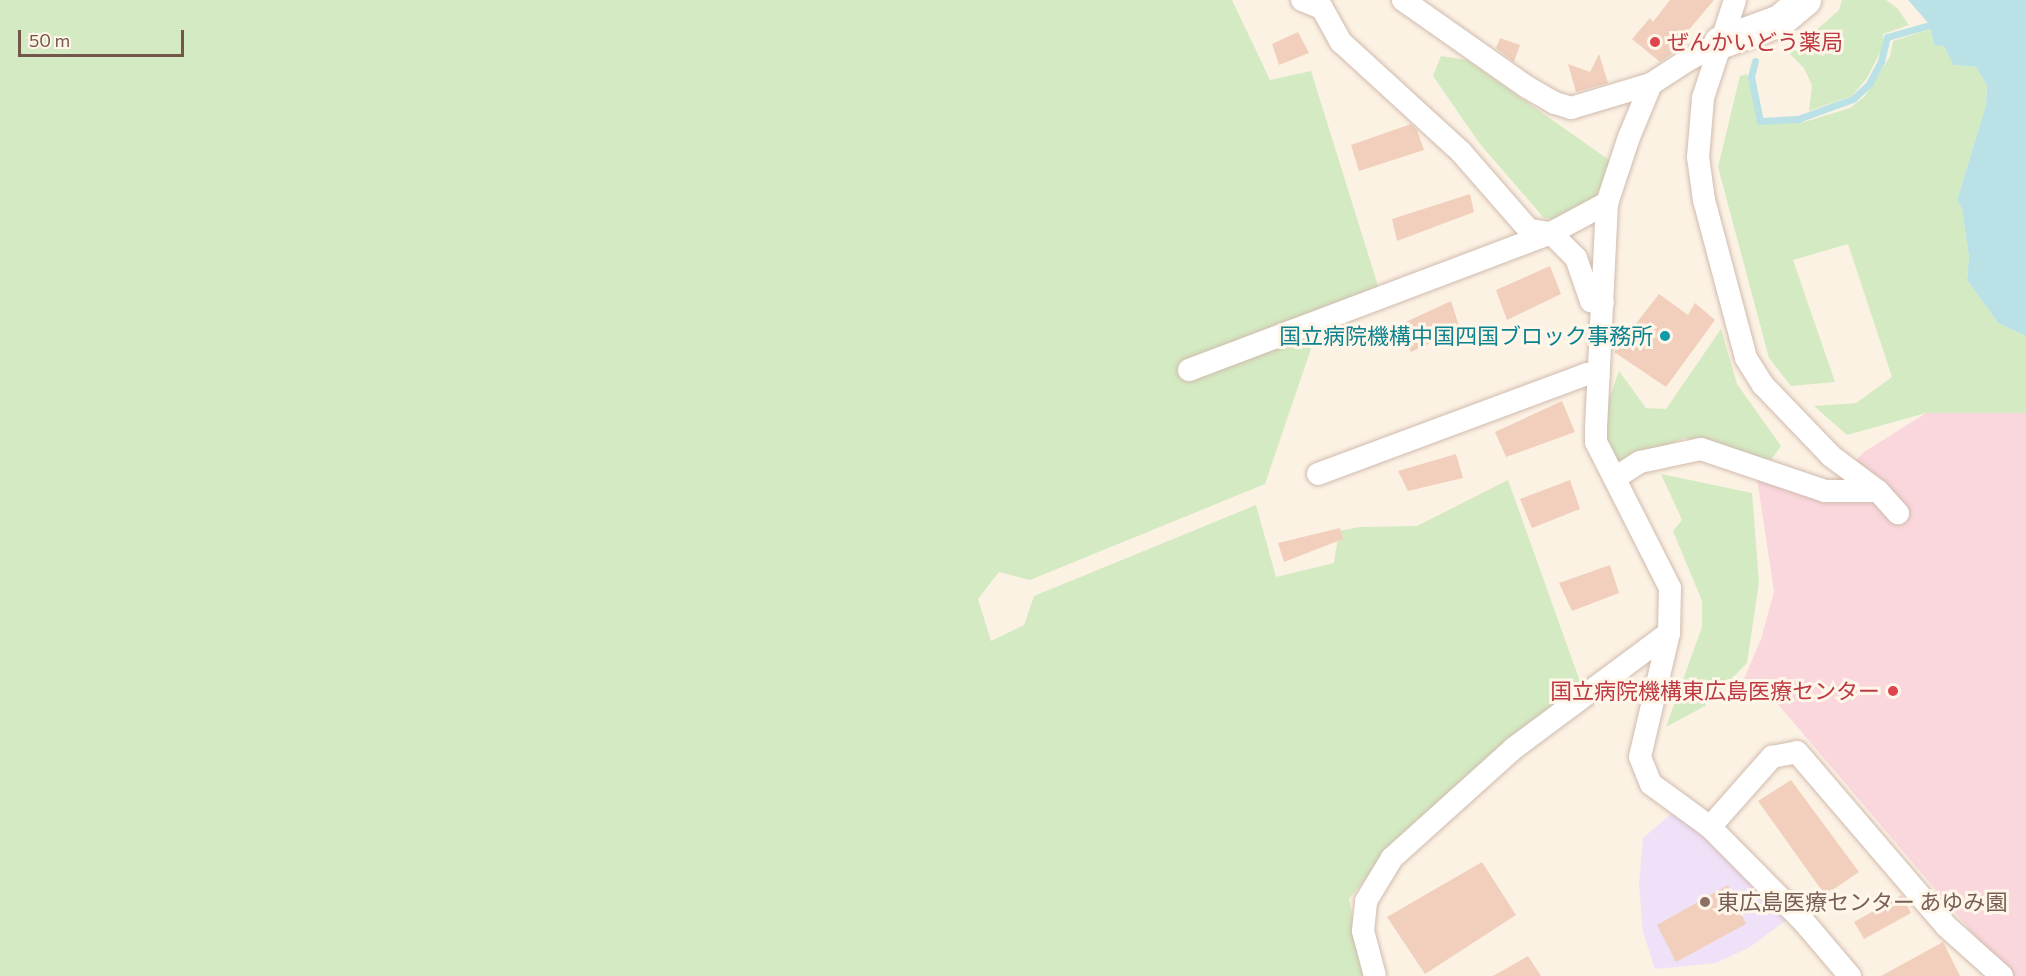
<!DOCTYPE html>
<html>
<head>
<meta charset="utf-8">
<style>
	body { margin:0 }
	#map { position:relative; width:2026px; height:976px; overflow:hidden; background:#fcf2e4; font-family:Commissioner,"Noto Sans JP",sans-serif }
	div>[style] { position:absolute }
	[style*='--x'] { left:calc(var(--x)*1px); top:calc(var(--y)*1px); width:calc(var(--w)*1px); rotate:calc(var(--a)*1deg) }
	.education>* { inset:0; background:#efe1f8 }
	.medical>* { inset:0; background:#fad7dd }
	.green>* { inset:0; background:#d4eac2 }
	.water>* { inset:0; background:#b9e1e6 }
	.stream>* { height:7px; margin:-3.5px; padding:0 3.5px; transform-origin:3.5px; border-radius:3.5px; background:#b9e1e6 }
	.building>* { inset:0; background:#f1cfbc }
	.roads { filter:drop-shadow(0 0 2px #d0bbae) drop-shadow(0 0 2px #d0bbae) }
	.street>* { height:22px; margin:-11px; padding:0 11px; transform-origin:11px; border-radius:11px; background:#fff }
	.secondary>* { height:32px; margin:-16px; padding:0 16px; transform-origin:16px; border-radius:16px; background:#fff }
	.dots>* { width:16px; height:16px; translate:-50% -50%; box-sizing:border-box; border:3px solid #fff6ea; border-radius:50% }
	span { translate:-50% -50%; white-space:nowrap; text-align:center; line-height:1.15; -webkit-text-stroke:6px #fff6ea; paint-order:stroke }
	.health-label { font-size:22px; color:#be3a42 }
	.left { translate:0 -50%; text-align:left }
	.right { translate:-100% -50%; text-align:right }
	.culture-label { font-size:22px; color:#0d838f }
	.education-label { font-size:22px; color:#785e54 }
	.scale { position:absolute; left:18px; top:30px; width:166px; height:27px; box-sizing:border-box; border:3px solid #74574a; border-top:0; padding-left:8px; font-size:18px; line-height:21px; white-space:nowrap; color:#74574a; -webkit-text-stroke:4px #fff6ea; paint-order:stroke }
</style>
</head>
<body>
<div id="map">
	<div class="education">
		<div style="clip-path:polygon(1676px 810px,1788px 919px,1750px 947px,1716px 963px,1655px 969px,1643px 932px,1639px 884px,1643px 838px)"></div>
	</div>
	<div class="medical">
		<div style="clip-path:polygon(1926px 413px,2026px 413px,2026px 976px,2009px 976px,1777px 703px,1744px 679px,1761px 639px,1774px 592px,1757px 478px,1820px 497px,1864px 452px)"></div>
	</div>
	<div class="green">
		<div style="clip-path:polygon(0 0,1232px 0,1270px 80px,1311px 71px,1379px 289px,1317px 331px,1265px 484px,1030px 580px,999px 572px,978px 599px,991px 641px,1024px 625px,1034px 596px,1256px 505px,1276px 577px,1334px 563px,1339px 531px,1360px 527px,1417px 526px,1508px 480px,1583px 690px,1376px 866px,1349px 899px,1363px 976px,0 976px)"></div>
		<div style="clip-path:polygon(1842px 0,1886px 0,1897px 8px,1909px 25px,1883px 34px,1884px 45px,1867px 78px,1852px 96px,1809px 111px,1812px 85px,1804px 68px,1790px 54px,1839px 10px)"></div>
		<div style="clip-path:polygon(1931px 29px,1934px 44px,1944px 46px,1953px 65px,1976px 67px,1987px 86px,1986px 105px,1957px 200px,1962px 209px,1969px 257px,1967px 280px,1998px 323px,2026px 336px,2026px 413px,1926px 413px,1847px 435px,1814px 406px,1856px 403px,1892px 377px,1848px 244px,1793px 260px,1835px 382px,1791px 386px,1769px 358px,1718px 167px,1740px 76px,1747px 74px,1760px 124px,1804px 122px,1850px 108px,1865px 96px,1890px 56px,1893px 41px)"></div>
		<div style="clip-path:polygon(1441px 56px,1467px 60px,1612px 162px,1595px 199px,1561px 220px,1544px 218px,1480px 144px,1433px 76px)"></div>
		<div style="clip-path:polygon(1721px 329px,1737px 384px,1781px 446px,1771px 460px,1684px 438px,1624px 462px,1614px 459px,1606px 438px,1609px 399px,1619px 371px,1646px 408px,1666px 409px)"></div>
		<div style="clip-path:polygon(1661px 474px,1752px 493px,1759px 582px,1747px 663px,1705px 706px,1666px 727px,1702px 627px,1702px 601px,1673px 531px,1682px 520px)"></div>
	</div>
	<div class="water">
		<div style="clip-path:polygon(1908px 0,2026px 0,2026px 336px,1998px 323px,1967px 280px,1969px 257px,1962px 209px,1957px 200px,1986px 105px,1987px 86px,1976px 67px,1953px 65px,1944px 46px,1934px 45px,1930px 25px)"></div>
	</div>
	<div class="stream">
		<div style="--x:1755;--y:61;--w:16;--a:104"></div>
		<div style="--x:1751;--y:77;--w:45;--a:78.4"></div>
		<div style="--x:1760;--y:121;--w:38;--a:-3"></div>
		<div style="--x:1798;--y:119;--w:59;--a:-20"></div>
		<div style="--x:1853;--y:99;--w:22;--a:-43"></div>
		<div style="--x:1869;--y:84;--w:26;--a:-62"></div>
		<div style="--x:1881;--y:61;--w:25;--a:-76"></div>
		<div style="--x:1887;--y:37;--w:45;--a:-15.6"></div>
	</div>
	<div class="building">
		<div style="clip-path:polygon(1670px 0,1714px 0,1677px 44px,1679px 45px,1670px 55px,1660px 62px,1632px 39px,1650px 18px,1653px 22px)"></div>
		<div style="clip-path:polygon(1298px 32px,1309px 53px,1279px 65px,1272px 44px)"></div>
		<div style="clip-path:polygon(1500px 38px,1520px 45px,1514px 62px,1496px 48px)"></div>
		<div style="clip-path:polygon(1599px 54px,1608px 83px,1576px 92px,1568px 64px,1590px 72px)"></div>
		<div style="clip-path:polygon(1411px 124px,1417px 130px,1424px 150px,1359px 171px,1351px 145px)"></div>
		<div style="clip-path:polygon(1470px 194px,1474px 212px,1397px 241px,1392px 219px)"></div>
		<div style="clip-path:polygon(1550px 266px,1561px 294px,1507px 320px,1496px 290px)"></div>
		<div style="clip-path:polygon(1659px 294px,1688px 315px,1695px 303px,1715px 320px,1666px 387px,1614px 352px)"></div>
		<div style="clip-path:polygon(1451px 301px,1460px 329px,1411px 352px,1397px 326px)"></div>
		<div style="clip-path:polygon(1562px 401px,1575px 432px,1506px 457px,1495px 432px)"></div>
		<div style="clip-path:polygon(1456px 454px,1463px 478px,1408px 491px,1398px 471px)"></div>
		<div style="clip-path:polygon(1570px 480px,1580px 509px,1532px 528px,1520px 499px)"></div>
		<div style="clip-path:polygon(1340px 528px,1343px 539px,1284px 562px,1278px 543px)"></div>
		<div style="clip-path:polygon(1610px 565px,1619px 593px,1572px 611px,1559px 583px)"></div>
		<div style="clip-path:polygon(1791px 780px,1859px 872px,1825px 895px,1758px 801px)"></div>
		<div style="clip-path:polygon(1482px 862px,1516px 915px,1425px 974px,1387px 917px)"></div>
		<div style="clip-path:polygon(1728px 885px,1746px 924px,1676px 962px,1657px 925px)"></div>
		<div style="clip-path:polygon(1902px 895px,1911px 913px,1864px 939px,1854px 922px)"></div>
		<div style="clip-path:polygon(1943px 942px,1960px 976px,1881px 976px)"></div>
		<div style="clip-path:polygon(1528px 956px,1541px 976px,1493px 976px)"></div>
	</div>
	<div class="roads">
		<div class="street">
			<div style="--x:1302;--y:0;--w:22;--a:22"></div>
			<div style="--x:1322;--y:8;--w:39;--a:61"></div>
			<div style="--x:1341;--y:42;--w:163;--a:42.5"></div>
			<div style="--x:1461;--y:152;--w:103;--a:48.9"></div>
			<div style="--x:1529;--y:230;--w:22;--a:8"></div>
			<div style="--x:1551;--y:233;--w:35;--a:45"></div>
			<div style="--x:1576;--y:258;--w:46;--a:70.8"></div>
			<div style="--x:1591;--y:301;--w:12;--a:9"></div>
			<div style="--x:1403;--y:0;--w:151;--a:35.1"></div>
			<div style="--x:1527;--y:87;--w:32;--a:30"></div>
			<div style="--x:1555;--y:103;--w:17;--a:17"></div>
			<div style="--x:1571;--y:108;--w:84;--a:-16.7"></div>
			<div style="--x:1651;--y:84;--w:44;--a:-33"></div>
			<div style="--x:1688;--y:60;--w:36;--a:-28"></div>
			<div style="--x:1735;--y:0;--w:103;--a:108.1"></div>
			<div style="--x:1703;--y:98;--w:59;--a:94.8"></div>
			<div style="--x:1698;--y:157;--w:43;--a:82.1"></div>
			<div style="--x:1704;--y:200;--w:163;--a:75.1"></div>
			<div style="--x:1746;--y:358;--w:32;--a:58"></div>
			<div style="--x:1763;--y:385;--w:98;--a:46.2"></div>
			<div style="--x:1831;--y:456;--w:59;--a:36.7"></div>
			<div style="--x:1878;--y:491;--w:30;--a:48"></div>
			<div style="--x:1651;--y:84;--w:57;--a:112.5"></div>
			<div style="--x:1629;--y:137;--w:70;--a:108.4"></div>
			<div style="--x:1607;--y:203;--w:225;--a:92.8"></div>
			<div style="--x:1596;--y:428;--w:14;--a:90"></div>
			<div style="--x:1596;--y:442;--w:164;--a:63.1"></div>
			<div style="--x:1670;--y:588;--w:45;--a:91.3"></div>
			<div style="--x:1669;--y:633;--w:127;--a:103.2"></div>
			<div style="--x:1640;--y:757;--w:29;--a:68"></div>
			<div style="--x:1651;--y:784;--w:73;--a:36.1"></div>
			<div style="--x:1710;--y:827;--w:134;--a:45.3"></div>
			<div style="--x:1804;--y:922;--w:71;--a:49.6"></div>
			<div style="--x:1189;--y:370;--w:387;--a:-20.7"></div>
			<div style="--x:1551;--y:233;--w:64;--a:-28.2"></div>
			<div style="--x:1318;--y:474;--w:287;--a:-20.4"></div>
			<div style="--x:1587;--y:374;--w:12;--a:14"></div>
			<div style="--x:1615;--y:478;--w:30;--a:-33"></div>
			<div style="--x:1640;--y:462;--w:62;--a:-12"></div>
			<div style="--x:1701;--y:449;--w:131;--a:18.7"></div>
			<div style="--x:1825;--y:491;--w:53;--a:0"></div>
			<div style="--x:1710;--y:827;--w:94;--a:-48.5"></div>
			<div style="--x:1772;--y:757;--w:25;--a:-11"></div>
			<div style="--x:1797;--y:752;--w:229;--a:49.4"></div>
			<div style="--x:1946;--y:926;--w:75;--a:41.8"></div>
			<div style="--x:1375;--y:976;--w:47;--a:-104.9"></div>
			<div style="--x:1363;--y:931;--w:30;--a:-84"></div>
			<div style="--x:1366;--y:901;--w:50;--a:-58.8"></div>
			<div style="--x:1392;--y:858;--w:164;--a:-42"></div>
			<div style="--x:1514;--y:748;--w:193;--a:-36.6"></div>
		</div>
		<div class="secondary">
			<div style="--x:1720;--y:43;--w:64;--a:-20.1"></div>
			<div style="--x:1780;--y:21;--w:33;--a:-40"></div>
		</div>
	</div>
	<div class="dots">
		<div style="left:1655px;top:42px;background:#e0444e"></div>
		<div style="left:1665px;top:336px;background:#0f9aa8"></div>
		<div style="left:1893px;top:691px;background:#e0444e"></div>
		<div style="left:1705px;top:902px;background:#8d6e63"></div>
	</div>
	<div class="health-label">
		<span class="left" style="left:1667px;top:42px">ぜんかいどう薬局</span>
		<span class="right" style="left:1880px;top:691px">国立病院機構東広島医療センター</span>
	</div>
	<div class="culture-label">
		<span class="right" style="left:1653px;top:336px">国立病院機構中国四国ブロック事務所</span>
	</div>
	<div class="education-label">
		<span class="left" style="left:1717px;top:902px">東広島医療センター あゆみ園</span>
	</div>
	<div class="scale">50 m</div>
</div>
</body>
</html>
